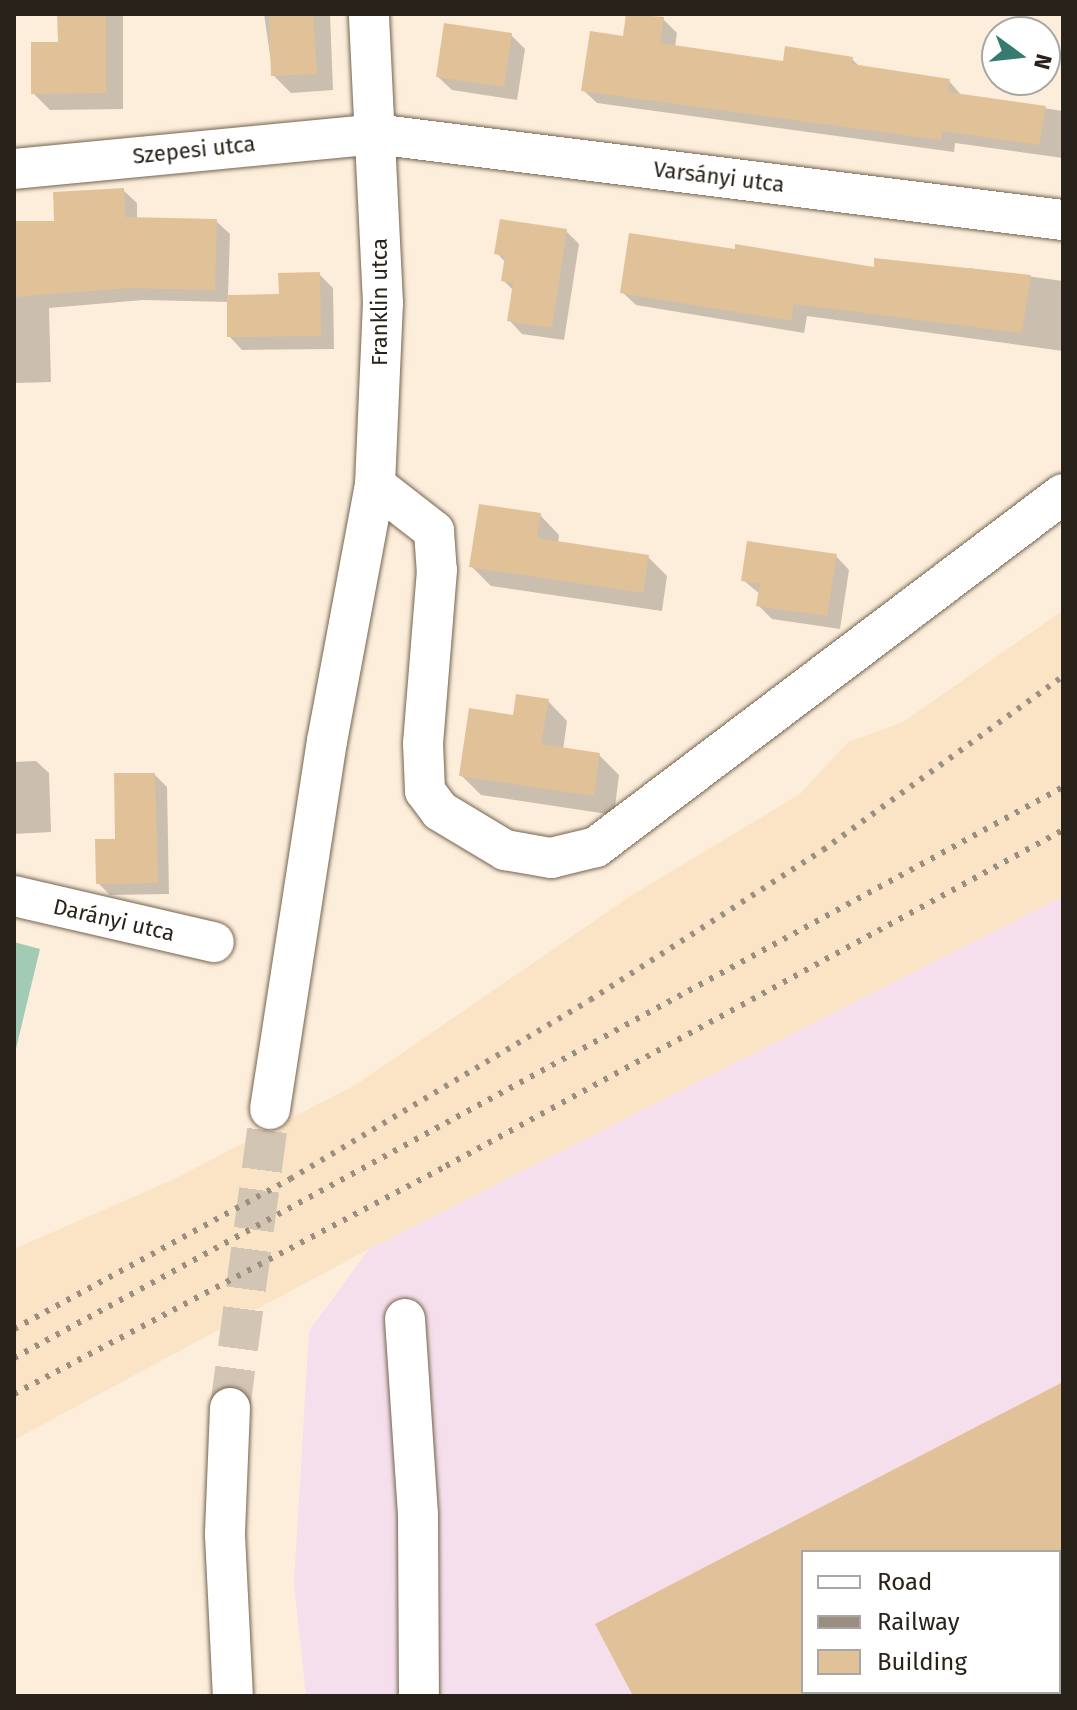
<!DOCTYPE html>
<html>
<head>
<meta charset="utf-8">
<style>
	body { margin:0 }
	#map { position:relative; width:1077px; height:1710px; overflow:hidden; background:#fdeedb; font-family:"Fira Sans",sans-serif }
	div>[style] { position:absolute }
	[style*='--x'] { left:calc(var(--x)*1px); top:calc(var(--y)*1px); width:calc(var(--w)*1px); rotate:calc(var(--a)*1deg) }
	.commercial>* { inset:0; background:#f6dfec }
	.built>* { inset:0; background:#fbe4c6 }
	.green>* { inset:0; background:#a2cbb6 }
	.shadow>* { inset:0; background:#0003 }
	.building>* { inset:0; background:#e1c298 }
	.street-tunnel>* { height:40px; margin-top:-20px; transform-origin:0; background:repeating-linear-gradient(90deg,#d3c5b4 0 40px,transparent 0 60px) }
	.roads { filter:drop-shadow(0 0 2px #74644f) drop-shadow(0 0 2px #74644f) }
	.street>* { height:40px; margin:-20px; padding:0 20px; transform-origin:20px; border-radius:20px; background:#fff }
	.rail>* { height:6px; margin-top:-3px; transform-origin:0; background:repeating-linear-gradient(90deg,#998e80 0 4px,transparent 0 12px) }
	span { translate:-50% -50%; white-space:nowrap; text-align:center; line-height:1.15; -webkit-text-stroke:7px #fff; paint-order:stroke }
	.street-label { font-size:22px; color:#29221a }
	.frame { position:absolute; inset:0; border:16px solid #29221a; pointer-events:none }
	.legend { position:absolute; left:801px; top:1550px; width:260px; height:144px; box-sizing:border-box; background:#fff; border:2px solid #a9a7a3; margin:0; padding:10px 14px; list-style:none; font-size:24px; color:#29221a }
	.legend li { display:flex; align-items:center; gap:16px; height:40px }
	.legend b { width:40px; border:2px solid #a9a7a3 }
	.north { position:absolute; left:981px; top:16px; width:80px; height:80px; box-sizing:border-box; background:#fff; border:2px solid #a9a7a3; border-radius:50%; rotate:105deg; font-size:22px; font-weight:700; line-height:32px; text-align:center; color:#29221a }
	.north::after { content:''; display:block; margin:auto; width:28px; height:36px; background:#367b6f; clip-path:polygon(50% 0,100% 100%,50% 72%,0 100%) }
</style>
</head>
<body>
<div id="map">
	<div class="commercial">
		<div style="clip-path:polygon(evenodd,1063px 896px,1063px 1696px,306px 1696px,294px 1584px,309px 1331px,369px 1249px,1063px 896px,803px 1552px,1059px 1552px,1059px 1692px,803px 1692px,803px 1552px)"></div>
	</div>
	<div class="built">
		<div style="clip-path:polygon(1063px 610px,1063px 896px,369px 1249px,14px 1440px,14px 1249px,172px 1180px,357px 1084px,632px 895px,800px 794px,848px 742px,903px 722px)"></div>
	</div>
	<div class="green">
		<div style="clip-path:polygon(14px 942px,40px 949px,14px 1057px)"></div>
	</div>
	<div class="shadow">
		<div style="clip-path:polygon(59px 14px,123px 14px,123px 109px,50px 110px,33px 93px,60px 44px)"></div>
		<div style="clip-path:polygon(264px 14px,330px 14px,333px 90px,291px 93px,273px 75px)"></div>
		<div style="clip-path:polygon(628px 14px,663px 19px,677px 33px,675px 47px,785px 64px,852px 59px,860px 67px,949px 81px,962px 96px,1063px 111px,1063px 158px,955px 143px,954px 152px,597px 103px,583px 90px,624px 38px)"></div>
		<div style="clip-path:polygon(511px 35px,525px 49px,517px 100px,452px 90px,438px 77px)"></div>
		<div style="clip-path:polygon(123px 190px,137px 203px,137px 219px,216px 221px,230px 234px,228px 297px,281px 296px,319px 274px,333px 288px,334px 349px,242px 350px,229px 336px,229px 302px,143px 300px,49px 308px,51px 382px,14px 383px,14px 257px,56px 223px)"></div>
		<div style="clip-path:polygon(566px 231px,579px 244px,564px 340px,522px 334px,509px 320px,514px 291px,503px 280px,506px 263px,497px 253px)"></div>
		<div style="clip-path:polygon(969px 268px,1063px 281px,1063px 351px,807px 316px,804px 333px,636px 305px,622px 292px,875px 270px,968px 274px)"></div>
		<div style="clip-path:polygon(540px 515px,559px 535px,558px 544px,648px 557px,667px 576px,662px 611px,491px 586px,471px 566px)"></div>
		<div style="clip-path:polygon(836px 556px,849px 570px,840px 629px,772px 619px,758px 605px,760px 594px,743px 580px)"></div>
		<div style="clip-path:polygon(548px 701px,567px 721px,563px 750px,599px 755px,619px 775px,614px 815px,481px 795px,461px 775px,514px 717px)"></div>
		<div style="clip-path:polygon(36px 761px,49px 773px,51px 832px,14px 834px,14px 762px)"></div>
		<div style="clip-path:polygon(155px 775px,167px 787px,169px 894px,110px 895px,98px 883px)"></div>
		<div style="clip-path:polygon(evenodd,1063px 1384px,1063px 1696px,635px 1696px,598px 1624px,1063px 1384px,803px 1552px,1059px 1552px,1059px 1692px,803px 1692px,803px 1552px)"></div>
	</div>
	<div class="building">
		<div style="clip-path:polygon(57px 14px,106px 14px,106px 93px,31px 94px,31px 42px,58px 42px)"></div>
		<div style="clip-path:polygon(269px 14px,313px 14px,317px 74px,271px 76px)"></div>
		<div style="clip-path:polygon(626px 14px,664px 17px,660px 43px,783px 61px,785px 46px,853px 57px,852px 64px,950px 79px,948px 92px,1046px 106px,1039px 145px,942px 131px,941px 140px,581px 91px,590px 31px,623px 36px)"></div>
		<div style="clip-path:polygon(444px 23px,512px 33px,504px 87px,436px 77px)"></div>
		<div style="clip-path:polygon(124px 188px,125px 217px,217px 219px,215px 290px,129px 288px,14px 297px,14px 221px,54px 221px,53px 192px)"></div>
		<div style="clip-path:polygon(500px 219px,567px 229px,552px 328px,507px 321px,513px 283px,501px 281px,505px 256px,494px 254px)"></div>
		<div style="clip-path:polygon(629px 233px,735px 249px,735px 244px,874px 267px,874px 258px,1031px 275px,1022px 333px,794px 304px,791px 321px,620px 293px)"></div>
		<div style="clip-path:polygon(320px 272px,321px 336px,227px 337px,227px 295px,279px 294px,278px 273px)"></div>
		<div style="clip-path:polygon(479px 504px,541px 513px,537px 538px,649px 555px,643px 593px,469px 567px)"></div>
		<div style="clip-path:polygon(747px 541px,837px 554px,827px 616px,756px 606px,760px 584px,741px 581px)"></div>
		<div style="clip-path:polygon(516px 694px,549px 699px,541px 744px,600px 753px,594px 796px,459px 776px,469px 708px,513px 715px)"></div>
		<div style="clip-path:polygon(114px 773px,155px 773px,158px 883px,96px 884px,95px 839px,115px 839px)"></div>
		<div style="clip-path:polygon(1063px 1382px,1063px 1552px,803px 1552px,803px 1696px,633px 1696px,595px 1624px)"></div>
	</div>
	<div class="street-tunnel">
		<div style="--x:230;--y:1408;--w:302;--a:-82.4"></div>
	</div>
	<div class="roads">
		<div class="street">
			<div style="--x:14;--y:169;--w:363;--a:-5.5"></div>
			<div style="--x:375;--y:134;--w:693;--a:7.13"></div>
			<div style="--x:375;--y:485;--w:75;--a:37.9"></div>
			<div style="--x:434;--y:531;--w:39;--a:86"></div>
			<div style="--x:437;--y:570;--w:174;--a:94.6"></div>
			<div style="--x:423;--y:743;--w:48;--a:87.6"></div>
			<div style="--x:425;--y:791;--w:25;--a:53"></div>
			<div style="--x:440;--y:811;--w:76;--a:31"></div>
			<div style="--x:505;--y:850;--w:47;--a:9.9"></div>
			<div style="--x:551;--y:858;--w:46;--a:-13.7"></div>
			<div style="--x:596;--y:847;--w:585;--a:-37.09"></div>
			<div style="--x:14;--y:896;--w:205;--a:13"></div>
			<div style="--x:270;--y:1109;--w:372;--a:-81.2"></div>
			<div style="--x:327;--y:741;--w:260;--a:-79.4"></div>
			<div style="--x:375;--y:485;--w:182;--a:-87.5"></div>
			<div style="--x:383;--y:303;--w:289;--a:-92.8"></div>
			<div style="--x:405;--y:1319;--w:196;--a:86.2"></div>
			<div style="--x:418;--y:1515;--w:181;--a:89.7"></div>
			<div style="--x:230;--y:1408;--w:127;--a:92.3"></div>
			<div style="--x:225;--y:1535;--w:161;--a:87.2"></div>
		</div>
	</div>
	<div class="rail">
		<div style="--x:14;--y:1329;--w:314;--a:-28.5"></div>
		<div style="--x:290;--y:1179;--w:349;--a:-30.8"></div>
		<div style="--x:590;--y:1000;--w:277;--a:-32.8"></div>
		<div style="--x:823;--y:850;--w:296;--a:-35.9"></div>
		<div style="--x:14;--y:1358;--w:1194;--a:-28.56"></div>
		<div style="--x:14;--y:1394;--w:488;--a:-27.8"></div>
		<div style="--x:446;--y:1166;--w:703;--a:-28.57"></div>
	</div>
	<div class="street-label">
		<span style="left:194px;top:150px;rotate:-6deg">Szepesi utca</span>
		<span style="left:719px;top:177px;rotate:7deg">Varsányi utca</span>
		<span style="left:380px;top:302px;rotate:-90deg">Franklin utca</span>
		<span style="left:114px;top:920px;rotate:13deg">Darányi utca</span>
	</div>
	<div class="frame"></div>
	<ul class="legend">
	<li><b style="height:10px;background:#fff"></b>Road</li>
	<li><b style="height:10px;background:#998e80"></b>Railway</li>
	<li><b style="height:22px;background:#e1c298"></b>Building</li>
	</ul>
	<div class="north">N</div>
</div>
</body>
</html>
